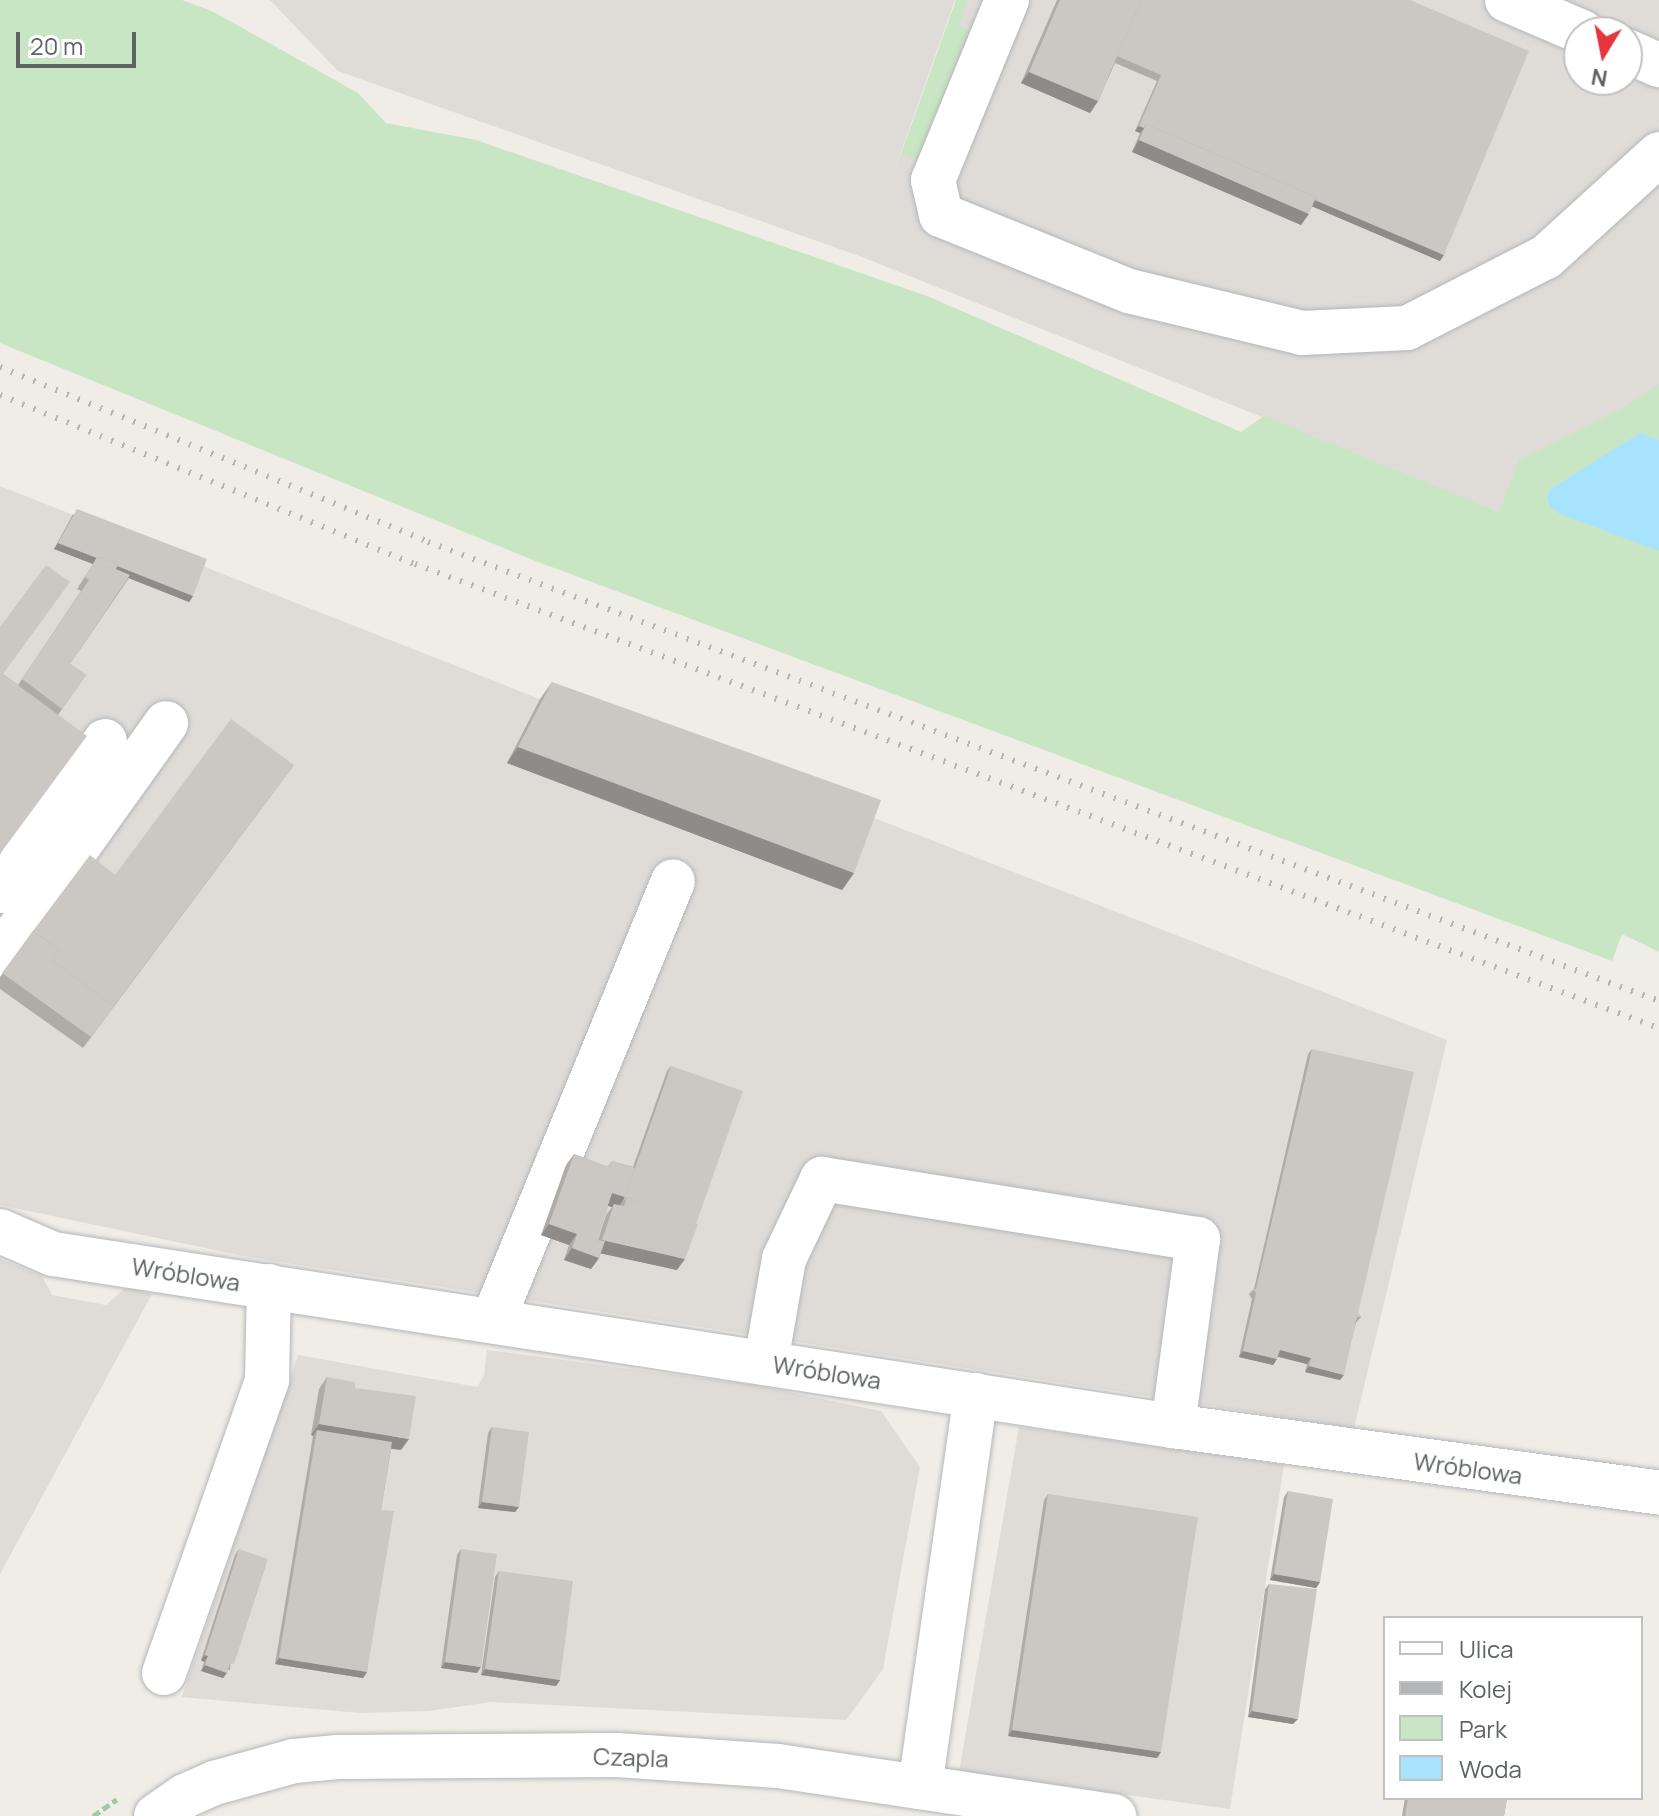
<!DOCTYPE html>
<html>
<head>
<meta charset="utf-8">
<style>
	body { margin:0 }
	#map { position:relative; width:1659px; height:1816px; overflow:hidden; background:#f0ece6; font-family:Manrope,sans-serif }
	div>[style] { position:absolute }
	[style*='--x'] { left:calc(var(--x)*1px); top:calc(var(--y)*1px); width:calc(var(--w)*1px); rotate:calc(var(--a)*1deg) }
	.industrial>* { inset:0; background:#dfdcd8 }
	.green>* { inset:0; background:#c8e6c3 }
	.water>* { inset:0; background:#a8e3fd }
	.path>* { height:5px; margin-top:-2.5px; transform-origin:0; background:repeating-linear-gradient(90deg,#9ecaa4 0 8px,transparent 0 12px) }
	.roads { filter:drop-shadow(0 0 2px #b3b7ba) drop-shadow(0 0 2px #b3b7ba) }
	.minor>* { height:44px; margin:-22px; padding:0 22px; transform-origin:22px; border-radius:22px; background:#fff }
	.rail>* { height:6px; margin-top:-3px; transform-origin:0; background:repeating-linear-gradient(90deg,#b4b5b6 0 2px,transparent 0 12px) }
	.wall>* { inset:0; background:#afaba7 }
	.shaded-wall>* { inset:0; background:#8e8b88 }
	.building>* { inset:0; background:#cbc7c2 }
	span { translate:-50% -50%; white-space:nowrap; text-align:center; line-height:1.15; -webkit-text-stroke:6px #fff; paint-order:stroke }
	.street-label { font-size:24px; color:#5e6366 }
	.legend { position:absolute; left:1383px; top:1616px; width:260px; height:184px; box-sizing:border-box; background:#fff; border:2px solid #bfc1c2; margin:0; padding:10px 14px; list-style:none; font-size:24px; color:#5e6366 }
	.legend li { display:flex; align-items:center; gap:16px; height:40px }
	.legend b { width:40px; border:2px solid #bfc1c2 }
	.north { position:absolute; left:1563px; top:16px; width:80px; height:80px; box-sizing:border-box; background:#fff; border:2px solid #bfc1c2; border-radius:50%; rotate:190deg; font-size:22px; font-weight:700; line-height:32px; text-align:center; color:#5e6366 }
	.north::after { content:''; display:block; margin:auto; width:28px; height:36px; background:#e6353d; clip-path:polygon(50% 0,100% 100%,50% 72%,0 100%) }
	.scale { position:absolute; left:16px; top:32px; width:120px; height:36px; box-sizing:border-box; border:4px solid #5e6366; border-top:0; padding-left:10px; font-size:24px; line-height:28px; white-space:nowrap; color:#5e6366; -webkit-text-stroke:6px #fff; paint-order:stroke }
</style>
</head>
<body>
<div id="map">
	<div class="industrial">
		<div style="clip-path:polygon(evenodd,270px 0,955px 0,892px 177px,959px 0,1659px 0,1659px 576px,862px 257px,338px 71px,270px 0,1579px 32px,1627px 32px,1627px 80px,1579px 80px,1579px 32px)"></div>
		<div style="clip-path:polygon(0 486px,540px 699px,869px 816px,1447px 1040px,1354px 1428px,248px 1257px,0 1205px)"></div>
		<div style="clip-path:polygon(0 1259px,42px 1276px,52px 1295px,106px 1305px,126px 1287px,152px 1294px,0 1574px)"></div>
		<div style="clip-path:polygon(487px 1350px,753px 1385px,881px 1411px,920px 1467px,883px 1669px,846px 1720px,491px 1702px,429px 1711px,360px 1713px,182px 1697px,298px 1355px,477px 1387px,484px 1376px)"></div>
		<div style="clip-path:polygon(1019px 1427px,1284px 1465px,1230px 1809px,959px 1772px)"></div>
	</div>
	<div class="green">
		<div style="clip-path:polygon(0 0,182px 0,214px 12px,358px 93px,386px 123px,476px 140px,927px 296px,1241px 432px,1264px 416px,1499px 512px,1519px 460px,1622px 408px,1659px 384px,1659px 952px,1622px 934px,1612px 961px,538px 562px,0 343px)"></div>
		<div style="clip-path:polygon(956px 0,968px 0,959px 26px,977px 34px,926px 162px,901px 154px)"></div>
	</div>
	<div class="water">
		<div style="clip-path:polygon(1640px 433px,1659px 440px,1659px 551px,1560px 514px,1550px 507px,1547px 498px,1549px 490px)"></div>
	</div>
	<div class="path">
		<div style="--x:93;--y:1816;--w:29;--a:-35"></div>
	</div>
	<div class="roads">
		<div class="minor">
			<div style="--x:1007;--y:0;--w:195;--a:112.3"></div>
			<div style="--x:933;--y:180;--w:36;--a:77"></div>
			<div style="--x:941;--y:215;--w:203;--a:22"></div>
			<div style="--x:1129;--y:291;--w:178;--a:13.6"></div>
			<div style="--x:1302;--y:333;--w:105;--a:-2.7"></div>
			<div style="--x:1407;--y:328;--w:156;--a:-27.1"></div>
			<div style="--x:1546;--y:257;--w:153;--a:-42.3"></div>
			<div style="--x:1507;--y:0;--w:82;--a:23.1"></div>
			<div style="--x:1627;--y:51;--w:35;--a:24"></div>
			<div style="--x:0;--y:891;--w:183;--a:-55"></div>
			<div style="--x:0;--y:956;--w:286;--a:-54.5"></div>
			<div style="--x:0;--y:1231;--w:58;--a:23.5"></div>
			<div style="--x:53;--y:1254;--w:1133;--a:8.73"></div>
			<div style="--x:1173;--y:1426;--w:491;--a:7.8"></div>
			<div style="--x:493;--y:1320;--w:474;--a:-67.7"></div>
			<div style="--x:766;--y:1362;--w:105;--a:-80.1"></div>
			<div style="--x:784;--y:1259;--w:89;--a:-64.6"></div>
			<div style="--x:822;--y:1179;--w:381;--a:9.1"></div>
			<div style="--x:1198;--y:1239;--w:189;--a:97.6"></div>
			<div style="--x:164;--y:1673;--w:311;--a:-70.6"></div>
			<div style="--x:267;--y:1380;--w:94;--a:-88.8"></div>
			<div style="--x:920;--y:1787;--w:396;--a:-81.9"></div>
			<div style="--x:156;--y:1816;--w:35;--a:-35"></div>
			<div style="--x:185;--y:1796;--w:32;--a:-24"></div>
			<div style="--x:214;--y:1783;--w:83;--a:-15.4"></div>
			<div style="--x:294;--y:1761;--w:44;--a:-5.2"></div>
			<div style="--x:338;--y:1757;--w:279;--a:-0.4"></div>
			<div style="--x:617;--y:1755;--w:161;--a:3.9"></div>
			<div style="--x:778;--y:1766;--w:340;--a:8.5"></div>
		</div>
	</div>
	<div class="rail">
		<div style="--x:0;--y:367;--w:462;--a:22.2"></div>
		<div style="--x:428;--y:542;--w:1314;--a:20.45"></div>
		<div style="--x:0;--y:395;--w:448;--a:22.2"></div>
		<div style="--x:415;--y:564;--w:1328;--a:20.46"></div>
	</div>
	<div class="wall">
		<div style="clip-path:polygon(1057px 0,1410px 0,1440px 261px,1312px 206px,1301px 225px,1132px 152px,1140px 133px,1135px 131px,1157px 81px,1115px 63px,1098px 101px,1090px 113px,1021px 83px)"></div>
		<div style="clip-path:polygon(73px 514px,193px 596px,189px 602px,129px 578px,70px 664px,86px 675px,58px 715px,0 855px,3px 674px,18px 685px,81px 591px,77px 589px,93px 564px,54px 549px)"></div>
		<div style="clip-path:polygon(552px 682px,854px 873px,842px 890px,507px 763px,540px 699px)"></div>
		<div style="clip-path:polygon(294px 765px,83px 1048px,0 989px,0 977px,33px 931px,115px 875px)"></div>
		<div style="clip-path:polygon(1312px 1049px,1358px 1313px,1361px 1317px,1356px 1323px,1340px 1380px,1305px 1372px,1307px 1364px,1278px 1357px,1273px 1365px,1239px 1357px,1252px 1299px,1249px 1294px,1254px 1289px,1308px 1054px)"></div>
		<div style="clip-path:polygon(evenodd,671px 1066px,677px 1270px,601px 1253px,599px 1258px,591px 1269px,564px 1260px,569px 1245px,541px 1235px,566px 1165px,574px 1154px,608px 1167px,612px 1161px,633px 1167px,667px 1071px,671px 1066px,608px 1206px,612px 1207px,606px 1215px,598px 1240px,597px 1240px,608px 1206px)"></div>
		<div style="clip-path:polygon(327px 1377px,355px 1388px,401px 1450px,391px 1449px,381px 1510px,367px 1672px,363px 1678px,275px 1664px,313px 1436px,311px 1435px,319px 1389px)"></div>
		<div style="clip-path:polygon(492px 1427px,519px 1507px,515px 1512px,478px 1508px,488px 1433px)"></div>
		<div style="clip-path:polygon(1288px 1491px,1320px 1582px,1316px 1588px,1270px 1580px,1284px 1497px)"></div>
		<div style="clip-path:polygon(1048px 1494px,1161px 1752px,1157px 1758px,1008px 1736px,1044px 1500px)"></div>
		<div style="clip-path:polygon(239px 1549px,230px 1670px,228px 1670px,223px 1678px,201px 1671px,204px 1662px,201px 1660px,235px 1555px)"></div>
		<div style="clip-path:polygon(461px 1549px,477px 1673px,441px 1668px,457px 1555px)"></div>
		<div style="clip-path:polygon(499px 1571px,560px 1680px,556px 1686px,481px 1675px,495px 1577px)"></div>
		<div style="clip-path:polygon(1269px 1584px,1293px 1724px,1248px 1717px,1265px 1589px)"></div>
		<div style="clip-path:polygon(1405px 1798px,1507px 1798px,1504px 1816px,1402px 1816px)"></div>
	</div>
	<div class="shaded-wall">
		<div style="clip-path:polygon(1029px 72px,1098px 101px,1090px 113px,1021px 83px)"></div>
		<div style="clip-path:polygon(1139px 126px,1144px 128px,1140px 133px,1135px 131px)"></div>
		<div style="clip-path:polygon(1145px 128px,1444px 255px,1440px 261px,1142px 134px)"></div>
		<div style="clip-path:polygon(1139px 140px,1309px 214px,1301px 225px,1132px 152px)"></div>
		<div style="clip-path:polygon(58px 543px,97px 558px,93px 564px,54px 549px)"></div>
		<div style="clip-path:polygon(97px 558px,193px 596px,189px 602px,93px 564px)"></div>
		<div style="clip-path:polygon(518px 747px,854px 873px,842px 890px,507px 763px)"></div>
		<div style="clip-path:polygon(612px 1193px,625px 1197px,617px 1209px,614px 1204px,612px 1207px,604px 1205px)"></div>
		<div style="clip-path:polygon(549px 1224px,577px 1234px,569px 1245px,541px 1235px)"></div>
		<div style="clip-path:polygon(602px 1240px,685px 1259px,677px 1270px,594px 1252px)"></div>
		<div style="clip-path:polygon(572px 1248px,599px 1258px,591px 1269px,564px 1260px)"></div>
		<div style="clip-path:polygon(1280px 1350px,1311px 1358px,1307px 1364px,1276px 1356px)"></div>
		<div style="clip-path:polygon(1243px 1351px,1277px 1359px,1273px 1365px,1239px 1357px)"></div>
		<div style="clip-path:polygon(1309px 1366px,1344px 1375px,1340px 1380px,1305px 1372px)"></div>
		<div style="clip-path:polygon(319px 1424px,409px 1439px,401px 1450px,316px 1436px,317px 1430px,313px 1436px,311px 1435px)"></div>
		<div style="clip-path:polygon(482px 1502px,519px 1507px,515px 1512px,478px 1508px)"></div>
		<div style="clip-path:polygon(1274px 1574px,1320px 1582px,1316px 1588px,1270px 1580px)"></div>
		<div style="clip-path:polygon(205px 1655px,208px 1656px,204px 1662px,201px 1660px)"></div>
		<div style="clip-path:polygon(279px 1658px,367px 1672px,363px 1678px,275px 1664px)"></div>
		<div style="clip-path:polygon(445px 1662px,481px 1667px,477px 1673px,441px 1668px)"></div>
		<div style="clip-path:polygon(205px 1665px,227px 1673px,223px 1678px,201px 1671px)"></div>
		<div style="clip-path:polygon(485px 1669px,560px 1680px,556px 1686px,481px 1675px)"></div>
		<div style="clip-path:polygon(1252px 1711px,1298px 1719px,1293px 1724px,1248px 1717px)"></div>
		<div style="clip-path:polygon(1012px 1730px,1161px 1752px,1157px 1758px,1008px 1736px)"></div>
	</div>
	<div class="building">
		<div style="clip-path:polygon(1060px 0,1141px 0,1098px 101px,1029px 72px)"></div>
		<div style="clip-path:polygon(1141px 0,1410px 0,1529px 51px,1444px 255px,1315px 200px,1316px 197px,1146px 124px,1144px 128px,1139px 126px,1161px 75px,1117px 56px)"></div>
		<div style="clip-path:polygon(1146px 124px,1316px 197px,1309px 214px,1139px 140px)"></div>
		<div style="clip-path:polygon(77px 509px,207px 559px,193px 596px,117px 566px,118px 564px,97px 557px,97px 558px,58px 543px)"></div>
		<div style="clip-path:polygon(97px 557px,118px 564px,116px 569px,130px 575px,70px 664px,86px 675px,62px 709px,22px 679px,89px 580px,85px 577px)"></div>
		<div style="clip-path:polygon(46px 565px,70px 582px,3px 674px,87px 736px,0 854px,0 627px)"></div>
		<div style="clip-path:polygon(552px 682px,881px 800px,854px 873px,518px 747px)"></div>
		<div style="clip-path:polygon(231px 719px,294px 765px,110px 1011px,114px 1006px,52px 960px,60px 950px,33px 931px,90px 855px,115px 875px)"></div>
		<div style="clip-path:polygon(33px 931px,60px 950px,52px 960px,114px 1006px,91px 1037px,2px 973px)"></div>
		<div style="clip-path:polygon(1312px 1049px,1414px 1072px,1358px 1313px,1361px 1317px,1357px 1317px,1344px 1375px,1309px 1366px,1311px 1358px,1280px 1350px,1277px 1359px,1243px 1351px,1256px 1293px,1253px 1289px,1256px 1289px)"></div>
		<div style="clip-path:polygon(671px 1066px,743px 1091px,696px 1224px,627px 1197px,623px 1202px)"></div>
		<div style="clip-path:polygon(574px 1154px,609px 1167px,612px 1161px,635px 1168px,625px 1197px,612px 1193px,597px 1240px,605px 1241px,599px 1258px,572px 1248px,577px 1234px,549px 1224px)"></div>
		<div style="clip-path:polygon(627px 1197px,698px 1224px,685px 1259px,602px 1240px,614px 1204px,624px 1206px)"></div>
		<div style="clip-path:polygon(327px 1377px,355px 1382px,355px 1388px,416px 1396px,409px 1439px,319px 1424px)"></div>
		<div style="clip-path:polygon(492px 1427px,529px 1432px,519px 1507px,482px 1502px)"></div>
		<div style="clip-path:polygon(317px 1430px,392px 1442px,381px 1510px,394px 1511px,367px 1672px,279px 1658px)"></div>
		<div style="clip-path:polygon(1288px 1491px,1333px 1499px,1320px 1582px,1274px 1574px)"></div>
		<div style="clip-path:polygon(1048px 1494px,1198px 1517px,1161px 1752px,1012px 1730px)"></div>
		<div style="clip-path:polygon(239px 1549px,268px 1559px,234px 1664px,230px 1663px,227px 1673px,205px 1665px,208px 1656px,205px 1655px)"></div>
		<div style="clip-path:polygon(461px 1549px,497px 1554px,481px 1667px,445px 1662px)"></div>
		<div style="clip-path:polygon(499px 1571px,573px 1581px,560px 1680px,485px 1669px)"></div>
		<div style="clip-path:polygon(1269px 1584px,1317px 1589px,1298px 1719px,1252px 1711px)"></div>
		<div style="clip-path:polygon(1408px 1798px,1507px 1798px,1504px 1816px,1405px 1816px)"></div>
	</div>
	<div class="street-label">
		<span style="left:186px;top:1274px;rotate:9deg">Wróblowa</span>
		<span style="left:827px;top:1372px;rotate:9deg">Wróblowa</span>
		<span style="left:1468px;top:1468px;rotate:8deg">Wróblowa</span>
		<span style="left:631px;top:1757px;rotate:2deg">Czapla</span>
	</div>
	<ul class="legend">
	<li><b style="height:10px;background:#fff"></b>Ulica</li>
	<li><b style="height:10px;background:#b4b5b6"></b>Kolej</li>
	<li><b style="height:22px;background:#c8e6c3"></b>Park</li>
	<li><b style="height:22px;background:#a8e3fd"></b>Woda</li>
	</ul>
	<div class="north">N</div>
	<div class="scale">20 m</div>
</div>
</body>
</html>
